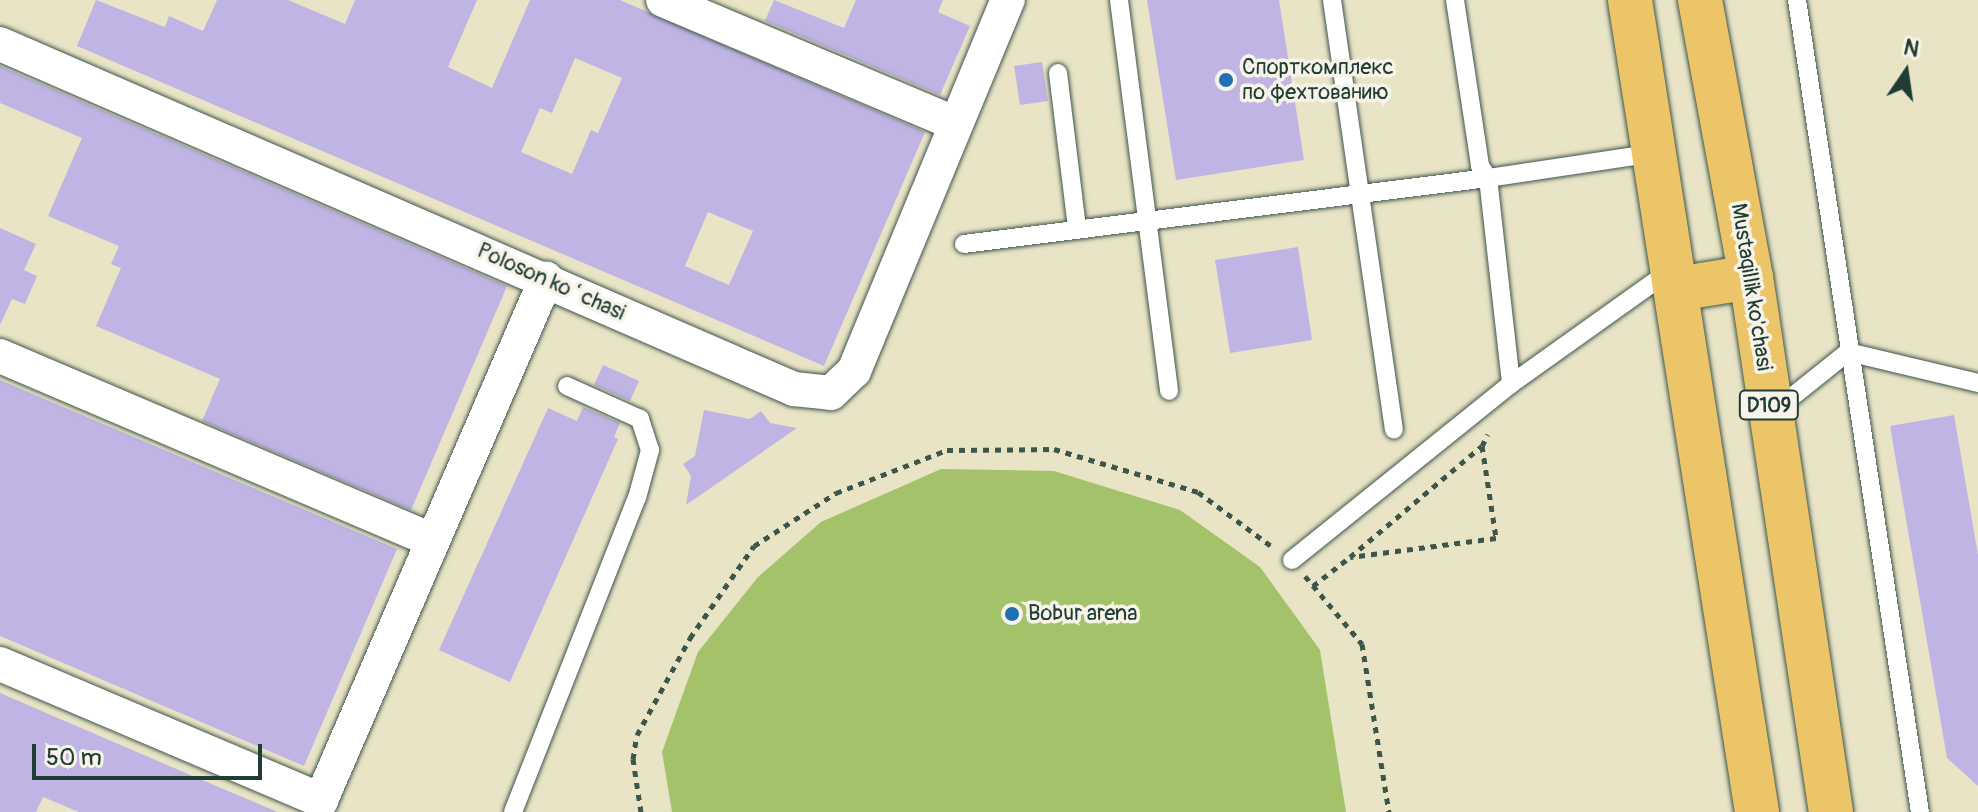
<!DOCTYPE html>
<html>
<head>
<meta charset="utf-8">
<style>
	body { margin:0 }
	#map { position:relative; width:1978px; height:812px; overflow:hidden; background:#eae4c6; font-family:Pangolin,sans-serif }
	div>[style] { position:absolute }
	[style*='--x'] { left:calc(var(--x)*1px); top:calc(var(--y)*1px); width:calc(var(--w)*1px); rotate:calc(var(--a)*1deg) }
	.green>* { inset:0; background:#a3c269 }
	.building>* { inset:0; background:#bfb4e3 }
	.path>* { height:5px; margin-top:-2.5px; transform-origin:0; background:repeating-linear-gradient(90deg,#3d564a 0 6px,transparent 0 12px) }
	.roads { filter:drop-shadow(0 0 2px #3d564a) drop-shadow(0 0 2px #3d564a) }
	.service>* { height:18px; margin:-9px; padding:0 9px; transform-origin:9px; border-radius:9px; background:#fff }
	.minor>* { height:34px; margin:-17px; padding:0 17px; transform-origin:17px; border-radius:17px; background:#fff }
	.primary>* { height:44px; margin:-22px; padding:0 22px; transform-origin:22px; border-radius:22px; background:#edc569 }
	.dots>* { width:22px; height:22px; translate:-50% -50%; box-sizing:border-box; border:4px solid #f7f3e8; border-radius:50% }
	span { translate:-50% -50%; white-space:nowrap; text-align:center; line-height:1.15; -webkit-text-stroke:7px #f7f3e8; paint-order:stroke }
	.shield-label span { padding:2px 6px; background:#f7f3e8; border:2px solid; border-radius:6px; -webkit-text-stroke-width:0 }
	.shield-label { font-size:20px; color:#1f3d34; font-weight:700 }
	.poi-label { font-size:22px; color:#1f3d34 }
	.left { translate:0 -50%; text-align:left }
	.street-label { font-size:22px; color:#1f3d34 }
	.north { position:absolute; left:1866px; top:32px; width:80px; height:80px; -webkit-text-stroke:6px #f7f3e8; paint-order:stroke; rotate:13deg; font-size:22px; font-weight:700; line-height:32px; text-align:center; color:#1f3d34 }
	.north::after { content:''; display:block; margin:auto; width:28px; height:36px; background:#1f3d34; clip-path:polygon(50% 0,100% 100%,50% 72%,0 100%) }
	.scale { position:absolute; left:32px; top:744px; width:230px; height:36px; box-sizing:border-box; border:4px solid #1f3d34; border-top:0; padding-left:10px; font-size:24px; line-height:28px; white-space:nowrap; color:#1f3d34; -webkit-text-stroke:6px #f7f3e8; paint-order:stroke }
</style>
</head>
<body>
<div id="map">
	<div class="green">
		<div style="clip-path:polygon(941px 469px,1054px 471px,1180px 510px,1260px 567px,1320px 650px,1346px 812px,672px 812px,662px 752px,698px 652px,758px 577px,821px 522px)"></div>
	</div>
	<div class="building">
		<div style="clip-path:polygon(evenodd,96px 0,165px 27px,169px 16px,203px 31px,217px 0,288px 0,345px 24px,355px 0,477px 0,448px 67px,492px 88px,530px 0,620px 0,925px 132px,824px 366px,77px 46px,96px 0,575px 58px,622px 78px,598px 133px,591px 130px,572px 174px,521px 152px,540px 108px,552px 113px,575px 58px,96px 0,708px 212px,753px 231px,729px 285px,685px 266px,708px 212px)"></div>
		<div style="clip-path:polygon(774px 0,844px 28px,856px 0,943px 0,938px 12px,970px 26px,940px 95px,765px 21px)"></div>
		<div style="clip-path:polygon(1147px 0,1279px 0,1304px 160px,1176px 180px)"></div>
		<div style="clip-path:polygon(1042px 62px,1048px 101px,1020px 105px,1014px 66px)"></div>
		<div style="clip-path:polygon(0 66px,507px 286px,411px 510px,202px 421px,220px 379px,96px 326px,121px 268px,111px 264px,119px 246px,48px 216px,82px 138px,0 103px)"></div>
		<div style="clip-path:polygon(0 228px,36px 244px,24px 270px,37px 276px,25px 304px,12px 299px,0 325px)"></div>
		<div style="clip-path:polygon(1298px 247px,1312px 340px,1230px 353px,1215px 260px)"></div>
		<div style="clip-path:polygon(603px 365px,639px 381px,630px 401px,594px 385px)"></div>
		<div style="clip-path:polygon(0 380px,397px 549px,304px 766px,0 636px)"></div>
		<div style="clip-path:polygon(583px 407px,620px 423px,614px 437px,618px 439px,510px 682px,439px 650px,548px 408px,577px 421px)"></div>
		<div style="clip-path:polygon(704px 410px,750px 419px,761px 411px,770px 423px,797px 428px,686px 505px,691px 476px,683px 464px,695px 456px)"></div>
		<div style="clip-path:polygon(1954px 415px,1978px 555px,1978px 786px,1947px 758px,1890px 426px)"></div>
		<div style="clip-path:polygon(0 693px,202px 780px,278px 812px,79px 812px,43px 797px,36px 812px,0 812px)"></div>
	</div>
	<div class="path">
		<div style="--x:1482;--y:446;--w:93;--a:81.3"></div>
		<div style="--x:1496;--y:538;--w:147;--a:172.6"></div>
		<div style="--x:1350;--y:557;--w:172;--a:-40.1"></div>
		<div style="--x:1482;--y:446;--w:13;--a:-63"></div>
		<div style="--x:1305;--y:576;--w:89;--a:50"></div>
		<div style="--x:1362;--y:644;--w:170;--a:80.9"></div>
		<div style="--x:1313;--y:586;--w:47;--a:-38.1"></div>
		<div style="--x:641;--y:812;--w:54;--a:-98.6"></div>
		<div style="--x:633;--y:759;--w:24;--a:-81"></div>
		<div style="--x:637;--y:735;--w:111;--a:-61.3"></div>
		<div style="--x:690;--y:638;--w:112;--a:-55.2"></div>
		<div style="--x:754;--y:546;--w:98;--a:-32.9"></div>
		<div style="--x:836;--y:493;--w:119;--a:-21.2"></div>
		<div style="--x:947;--y:450;--w:107;--a:-0.5"></div>
		<div style="--x:1054;--y:449;--w:150;--a:16.6"></div>
		<div style="--x:1198;--y:492;--w:94;--a:36.4"></div>
	</div>
	<div class="roads">
		<div class="service">
			<div style="--x:1119;--y:0;--w:394;--a:82.7"></div>
			<div style="--x:1332;--y:0;--w:434;--a:81.8"></div>
			<div style="--x:1455;--y:0;--w:168;--a:81.4"></div>
			<div style="--x:1480;--y:166;--w:14;--a:56"></div>
			<div style="--x:1488;--y:178;--w:169;--a:-8.5"></div>
			<div style="--x:1797;--y:0;--w:821;--a:81.39"></div>
			<div style="--x:1058;--y:73;--w:156;--a:83"></div>
			<div style="--x:964;--y:244;--w:528;--a:-7.18"></div>
			<div style="--x:1488;--y:178;--w:207;--a:83.6"></div>
			<div style="--x:1773;--y:412;--w:96;--a:-38.7"></div>
			<div style="--x:1848;--y:352;--w:134;--a:13.4"></div>
			<div style="--x:1292;--y:560;--w:281;--a:-38.8"></div>
			<div style="--x:1511;--y:384;--w:196;--a:-35.5"></div>
			<div style="--x:513;--y:812;--w:338;--a:-68.5"></div>
			<div style="--x:637;--y:498;--w:50;--a:-74.8"></div>
			<div style="--x:650;--y:450;--w:33;--a:-108"></div>
			<div style="--x:640;--y:419;--w:80;--a:-155.7"></div>
		</div>
		<div class="minor">
			<div style="--x:663;--y:0;--w:316;--a:22.9"></div>
			<div style="--x:0;--y:44;--w:866;--a:23.49"></div>
			<div style="--x:794;--y:389;--w:37;--a:6"></div>
			<div style="--x:831;--y:393;--w:32;--a:-44"></div>
			<div style="--x:854;--y:371;--w:402;--a:-67.5"></div>
			<div style="--x:0;--y:356;--w:469;--a:23.1"></div>
			<div style="--x:0;--y:664;--w:349;--a:23"></div>
			<div style="--x:321;--y:800;--w:568;--a:-66.64"></div>
		</div>
		<div class="primary">
			<div style="--x:1630;--y:0;--w:822;--a:81.11"></div>
			<div style="--x:1700;--y:0;--w:282;--a:79.6"></div>
			<div style="--x:1751;--y:277;--w:541;--a:81.5"></div>
			<div style="--x:1677;--y:289;--w:75;--a:-9.2"></div>
		</div>
	</div>
	<div class="dots">
		<div style="left:1226px;top:80px;background:#1f6fb2"></div>
		<div style="left:1012px;top:614px;background:#1f6fb2"></div>
	</div>
	<div class="shield-label">
		<span style="left:1769px;top:405px">D109</span>
	</div>
	<div class="poi-label">
		<span class="left" style="left:1242px;top:80px">Спорткомплекс<br>по фехтованию</span>
		<span class="left" style="left:1028px;top:614px">Bobur arena</span>
	</div>
	<div class="street-label">
		<span style="left:551px;top:282px;rotate:24deg">Poloson koʻchasi</span>
		<span style="left:1751px;top:287px;rotate:81deg">Mustaqillik ko'chasi</span>
	</div>
	<div class="north">N</div>
	<div class="scale">50 m</div>
</div>
</body>
</html>
